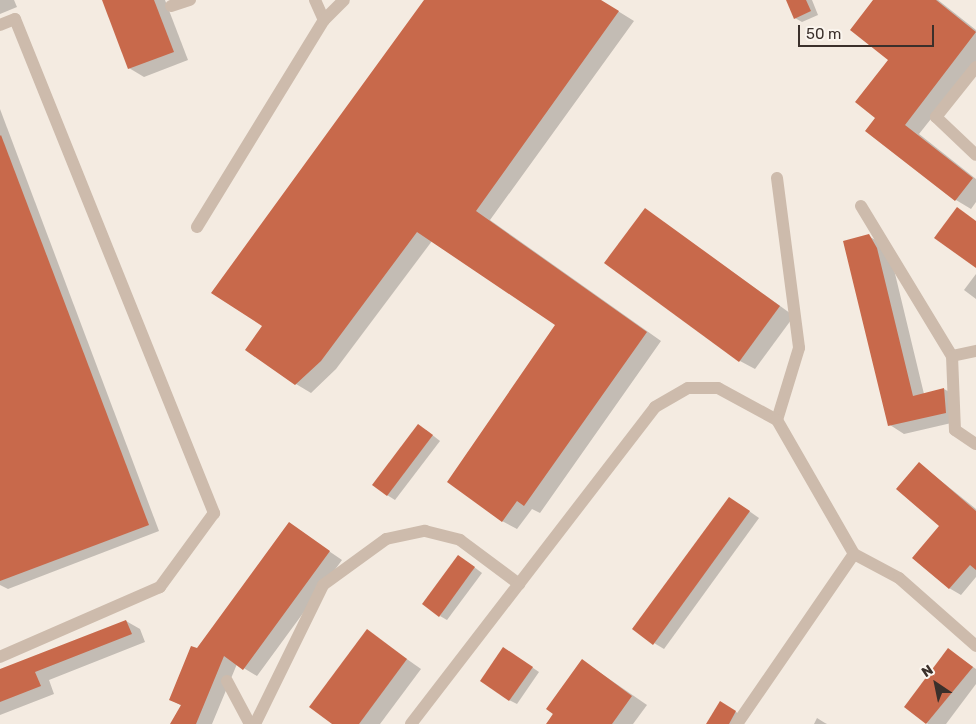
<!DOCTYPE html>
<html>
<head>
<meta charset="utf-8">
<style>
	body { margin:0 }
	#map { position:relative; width:976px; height:724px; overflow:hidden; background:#f4ebe1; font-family:Rubik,sans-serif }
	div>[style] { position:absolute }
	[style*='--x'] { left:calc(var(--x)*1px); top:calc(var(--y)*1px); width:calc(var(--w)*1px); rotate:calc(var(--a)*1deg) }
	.shadow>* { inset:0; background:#0003 }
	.building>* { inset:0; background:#c8694b }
	.minor>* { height:12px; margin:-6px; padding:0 6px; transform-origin:6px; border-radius:6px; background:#cdbbac }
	span { translate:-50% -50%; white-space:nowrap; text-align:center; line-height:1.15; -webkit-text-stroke:5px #fbf5ee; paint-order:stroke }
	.north { position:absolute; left:911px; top:659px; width:50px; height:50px; -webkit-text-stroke:4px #fbf5ee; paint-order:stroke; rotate:326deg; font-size:14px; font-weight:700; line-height:20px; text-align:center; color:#3b302b }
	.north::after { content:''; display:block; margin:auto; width:18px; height:22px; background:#3b302b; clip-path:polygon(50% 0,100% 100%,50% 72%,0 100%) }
	.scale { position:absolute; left:798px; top:25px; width:136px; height:22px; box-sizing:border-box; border:2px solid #3b302b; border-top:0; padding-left:6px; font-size:15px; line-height:18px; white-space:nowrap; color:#3b302b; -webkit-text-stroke:4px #fbf5ee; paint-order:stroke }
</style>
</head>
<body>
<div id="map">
	<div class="shadow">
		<div style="clip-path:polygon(0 0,14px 0,17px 7px,0 14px)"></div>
		<div style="clip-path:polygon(103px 0,165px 0,188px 60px,144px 77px,129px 68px)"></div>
		<div style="clip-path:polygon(426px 0,600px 0,634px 21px,490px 220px,661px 341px,540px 513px,532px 509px,517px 529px,502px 521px,557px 325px,432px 241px,336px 369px,311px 393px,296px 384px,264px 326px)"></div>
		<div style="clip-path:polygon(787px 0,812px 0,818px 15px,802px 22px,795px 18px)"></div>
		<div style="clip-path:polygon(875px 0,938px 0,976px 30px,976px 62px,919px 134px,976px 179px,976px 202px,971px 209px,956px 200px,877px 118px,889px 60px)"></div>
		<div style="clip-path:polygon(0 109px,159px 531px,8px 589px,0 585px)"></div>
		<div style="clip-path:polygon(645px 209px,794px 316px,755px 369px,740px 361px)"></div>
		<div style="clip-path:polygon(868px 236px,883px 244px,891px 257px,924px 394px,944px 389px,958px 397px,960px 421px,904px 434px,890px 425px)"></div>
		<div style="clip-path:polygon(976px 274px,976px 299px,964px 290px)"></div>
		<div style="clip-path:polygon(426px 430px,440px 441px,395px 500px,387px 495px)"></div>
		<div style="clip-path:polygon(920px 464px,976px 509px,976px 577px,961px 595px,949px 588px,941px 526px)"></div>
		<div style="clip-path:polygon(739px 504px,759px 518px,664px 649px,654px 643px)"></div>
		<div style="clip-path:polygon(289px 524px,342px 560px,257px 676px,237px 664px,212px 724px,172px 724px,182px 706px,171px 700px,198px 650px)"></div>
		<div style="clip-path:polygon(466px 561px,482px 573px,447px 620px,440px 616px)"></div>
		<div style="clip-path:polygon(126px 621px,140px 629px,145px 642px,49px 680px,54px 694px,0 715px,0 670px)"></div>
		<div style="clip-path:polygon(367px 631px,421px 669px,380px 724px,334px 724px)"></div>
		<div style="clip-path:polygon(949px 650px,976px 669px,976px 684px,946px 724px,928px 724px,906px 707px)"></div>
		<div style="clip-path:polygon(511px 653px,539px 672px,517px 704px,509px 700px)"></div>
		<div style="clip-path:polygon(583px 661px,647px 705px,633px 724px,547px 724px)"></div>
		<div style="clip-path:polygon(720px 703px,743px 716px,739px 724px,714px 724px)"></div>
		<div style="clip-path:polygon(817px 718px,825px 723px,827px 724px,814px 724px)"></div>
	</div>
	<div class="building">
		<div style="clip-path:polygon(102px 0,154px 0,174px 52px,128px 69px)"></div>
		<div style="clip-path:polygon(424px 0,601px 0,619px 11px,476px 211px,647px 332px,524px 506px,517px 501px,502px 522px,447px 482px,555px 325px,417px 232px,321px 361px,295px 385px,245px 350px,262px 326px,211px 293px)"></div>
		<div style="clip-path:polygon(786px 0,806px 0,811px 11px,794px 19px)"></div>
		<div style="clip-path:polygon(873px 0,936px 0,976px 32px,905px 125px,973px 178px,955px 201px,865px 131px,875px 118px,855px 102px,888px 60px,850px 30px)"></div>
		<div style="clip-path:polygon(1px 135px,149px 525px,0 581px,0 136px)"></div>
		<div style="clip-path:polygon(957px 207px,976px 221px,976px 268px,934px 238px)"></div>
		<div style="clip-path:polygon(645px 208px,780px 306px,739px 362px,604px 263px)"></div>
		<div style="clip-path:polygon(869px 234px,877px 248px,913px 396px,944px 388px,946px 413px,888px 426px,843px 241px)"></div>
		<div style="clip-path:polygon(418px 424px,433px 435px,387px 496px,372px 485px)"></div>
		<div style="clip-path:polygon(919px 462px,976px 511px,976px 570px,970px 565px,949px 589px,912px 558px,939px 526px,896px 489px)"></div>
		<div style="clip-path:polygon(729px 497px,750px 511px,653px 645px,632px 629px)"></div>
		<div style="clip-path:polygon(289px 522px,330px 551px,243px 670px,224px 656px,196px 724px,170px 724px,181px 705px,169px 700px,191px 646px,197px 648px)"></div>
		<div style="clip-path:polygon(458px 555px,475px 567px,439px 617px,422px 604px)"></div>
		<div style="clip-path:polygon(126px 620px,132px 634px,35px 672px,41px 686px,0 702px,0 669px)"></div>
		<div style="clip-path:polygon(367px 629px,407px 659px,359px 724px,332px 724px,309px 707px)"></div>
		<div style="clip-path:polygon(503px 647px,533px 667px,509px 701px,480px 681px)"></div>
		<div style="clip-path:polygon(948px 648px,973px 667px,926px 724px,904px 707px)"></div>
		<div style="clip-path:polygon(582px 659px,632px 696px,612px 724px,546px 724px,553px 714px,546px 709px)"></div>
		<div style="clip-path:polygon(720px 701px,736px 711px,729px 724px,706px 724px)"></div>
	</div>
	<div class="minor">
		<div style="--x:315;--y:0;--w:22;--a:66"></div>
		<div style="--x:171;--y:6;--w:20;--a:-18"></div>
		<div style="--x:0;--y:25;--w:16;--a:-22"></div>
		<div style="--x:15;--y:19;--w:533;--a:68.06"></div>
		<div style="--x:214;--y:513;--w:92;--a:126.1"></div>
		<div style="--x:160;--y:587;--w:175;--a:156.4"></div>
		<div style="--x:976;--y:67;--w:64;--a:128.7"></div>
		<div style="--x:936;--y:117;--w:55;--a:43.5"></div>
		<div style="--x:777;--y:178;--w:171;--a:82.6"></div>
		<div style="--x:799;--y:348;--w:75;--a:107"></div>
		<div style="--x:861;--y:206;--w:175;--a:58.8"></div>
		<div style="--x:952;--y:356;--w:74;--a:87.7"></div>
		<div style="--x:955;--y:430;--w:25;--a:34"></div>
		<div style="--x:197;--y:227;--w:243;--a:-58.5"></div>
		<div style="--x:324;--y:20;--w:28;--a:-45"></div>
		<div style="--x:952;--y:356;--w:25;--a:-12"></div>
		<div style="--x:227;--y:681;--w:49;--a:61.9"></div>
		<div style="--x:255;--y:724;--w:155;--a:-63.9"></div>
		<div style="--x:323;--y:585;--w:78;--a:-36.1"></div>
		<div style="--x:386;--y:539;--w:40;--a:-12"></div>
		<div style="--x:425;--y:531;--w:36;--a:14"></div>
		<div style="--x:460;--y:540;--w:74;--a:36.7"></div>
		<div style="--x:411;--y:724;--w:400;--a:-52.4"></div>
		<div style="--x:655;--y:407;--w:38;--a:-30"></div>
		<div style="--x:688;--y:388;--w:30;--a:0"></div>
		<div style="--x:718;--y:388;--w:67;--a:28.5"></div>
		<div style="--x:777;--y:420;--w:155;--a:60.1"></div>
		<div style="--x:854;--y:554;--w:51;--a:28.1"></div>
		<div style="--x:899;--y:578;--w:103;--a:41.4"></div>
		<div style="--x:737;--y:724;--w:206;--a:-55.5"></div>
	</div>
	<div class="north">N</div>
	<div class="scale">50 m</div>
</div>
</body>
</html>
